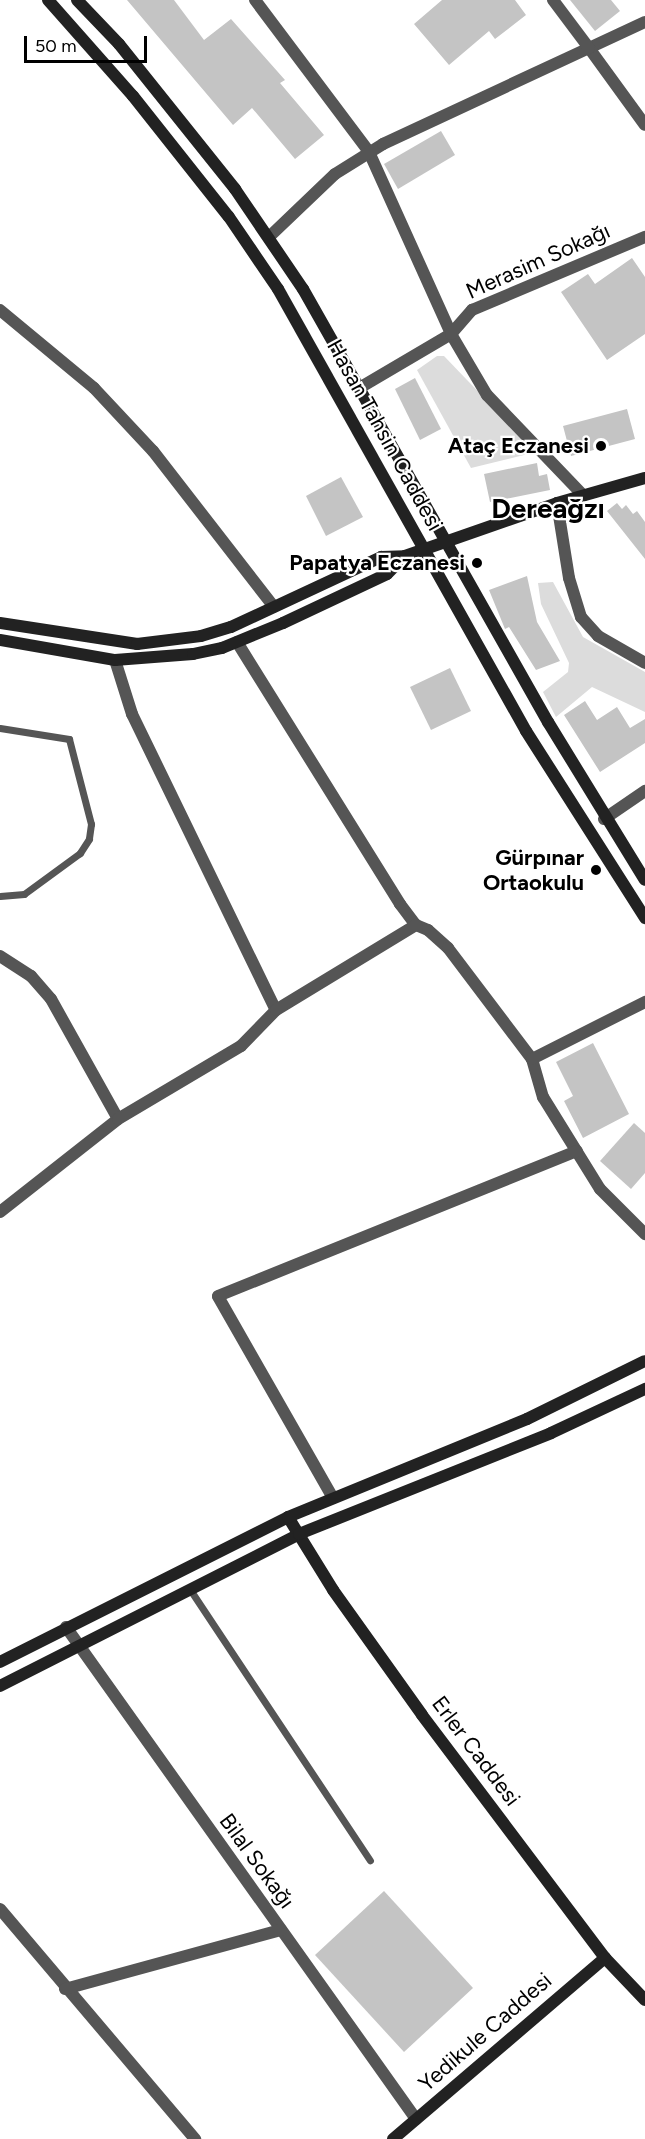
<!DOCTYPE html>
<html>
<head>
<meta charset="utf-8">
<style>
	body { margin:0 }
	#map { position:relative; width:645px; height:2139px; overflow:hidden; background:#fff; font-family:Figtree,sans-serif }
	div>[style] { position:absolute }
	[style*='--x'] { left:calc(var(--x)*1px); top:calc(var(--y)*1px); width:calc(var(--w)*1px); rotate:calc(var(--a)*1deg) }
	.green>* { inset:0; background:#dcdcdc }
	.building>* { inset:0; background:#c4c4c4 }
	.lane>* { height:7px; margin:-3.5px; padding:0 3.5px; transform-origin:3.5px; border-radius:3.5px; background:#555 }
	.street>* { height:12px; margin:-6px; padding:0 6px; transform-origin:6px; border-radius:6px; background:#555 }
	.secondary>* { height:12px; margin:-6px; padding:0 6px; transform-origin:6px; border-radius:6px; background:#222 }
	.dots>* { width:16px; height:16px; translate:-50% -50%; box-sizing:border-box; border:3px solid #fff; border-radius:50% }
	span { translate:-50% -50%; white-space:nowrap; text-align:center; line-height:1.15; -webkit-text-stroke:4.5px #fff; paint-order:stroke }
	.street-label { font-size:22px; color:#000 }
	.poi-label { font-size:22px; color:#000; font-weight:700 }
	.right { translate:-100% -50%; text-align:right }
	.district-label { font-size:28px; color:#000; font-weight:700 }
	.scale { position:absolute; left:24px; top:36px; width:123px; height:27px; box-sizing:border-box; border:3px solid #000; border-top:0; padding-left:8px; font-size:18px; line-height:21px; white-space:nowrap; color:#000; -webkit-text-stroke:4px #fff; paint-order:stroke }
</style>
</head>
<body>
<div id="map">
	<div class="green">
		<div style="clip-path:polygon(437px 356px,444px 356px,536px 452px,471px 468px,417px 370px)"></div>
		<div style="clip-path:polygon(553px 582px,583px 637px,645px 672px,645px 712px,592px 687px,556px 717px,543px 692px,568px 672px,569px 663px,541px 604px,538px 583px)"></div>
	</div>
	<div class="building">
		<div style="clip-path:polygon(127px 0,174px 0,204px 40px,231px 19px,285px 80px,280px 83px,324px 135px,295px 159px,252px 108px,233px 125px)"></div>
		<div style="clip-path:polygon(442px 0,515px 0,526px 15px,495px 39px,489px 31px,449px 65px,414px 24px)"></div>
		<div style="clip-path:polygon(570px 0,611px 0,620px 11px,595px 31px)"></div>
		<div style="clip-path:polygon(441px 131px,455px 155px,398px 189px,384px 164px)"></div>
		<div style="clip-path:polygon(632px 258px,645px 277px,645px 334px,607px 360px,561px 292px,588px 274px,595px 284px)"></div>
		<div style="clip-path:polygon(415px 378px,441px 429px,420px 440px,395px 389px)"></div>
		<div style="clip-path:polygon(627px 409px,635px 439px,571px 456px,563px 426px)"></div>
		<div style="clip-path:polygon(537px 463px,539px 476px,547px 474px,550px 490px,490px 502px,484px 474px)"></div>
		<div style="clip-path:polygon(341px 477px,363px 517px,326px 536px,306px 496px)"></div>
		<div style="clip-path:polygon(617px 503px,622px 509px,626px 505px,633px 514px,637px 511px,645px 522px,645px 559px,607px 511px)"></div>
		<div style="clip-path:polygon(527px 576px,537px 622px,560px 661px,536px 670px,509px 627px,505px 629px,489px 590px)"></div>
		<div style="clip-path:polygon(450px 668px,471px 711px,431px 730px,410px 687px)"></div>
		<div style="clip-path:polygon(585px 701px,597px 720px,617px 707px,630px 728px,645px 719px,645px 743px,600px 772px,564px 715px)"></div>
		<div style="clip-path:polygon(593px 1043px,629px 1114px,583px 1138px,564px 1101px,573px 1096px,556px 1062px)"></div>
		<div style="clip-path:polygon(634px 1123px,645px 1133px,645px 1173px,631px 1189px,600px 1161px)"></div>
		<div style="clip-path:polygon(384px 1891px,473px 1988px,404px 2052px,315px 1955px)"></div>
	</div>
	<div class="lane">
		<div style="--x:0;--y:728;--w:70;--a:9.1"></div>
		<div style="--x:69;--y:739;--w:88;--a:75.5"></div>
		<div style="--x:91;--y:824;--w:15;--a:98"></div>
		<div style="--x:89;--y:839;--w:17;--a:123"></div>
		<div style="--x:80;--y:853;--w:69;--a:143.8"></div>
		<div style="--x:24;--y:894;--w:24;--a:175"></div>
		<div style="--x:189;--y:1588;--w:327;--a:56.4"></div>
	</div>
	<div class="street">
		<div style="--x:255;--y:0;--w:190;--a:53.1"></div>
		<div style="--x:369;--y:152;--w:200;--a:65.7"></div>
		<div style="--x:451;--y:334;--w:71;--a:59.5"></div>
		<div style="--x:487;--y:395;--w:139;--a:46.2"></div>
		<div style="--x:645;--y:22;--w:62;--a:155.1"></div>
		<div style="--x:589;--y:48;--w:95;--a:54"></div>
		<div style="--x:269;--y:237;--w:91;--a:-43.7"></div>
		<div style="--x:335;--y:174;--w:57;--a:-32"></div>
		<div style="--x:383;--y:144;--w:227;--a:-25"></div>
		<div style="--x:589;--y:48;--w:60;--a:-126.9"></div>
		<div style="--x:0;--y:310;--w:122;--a:39.7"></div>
		<div style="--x:94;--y:388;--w:86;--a:46.9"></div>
		<div style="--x:153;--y:451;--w:197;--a:52.2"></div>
		<div style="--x:361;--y:387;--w:104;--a:-30.5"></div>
		<div style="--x:451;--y:334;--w:32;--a:-49"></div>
		<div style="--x:472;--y:310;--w:188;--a:-22.9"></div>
		<div style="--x:557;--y:503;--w:76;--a:80.9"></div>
		<div style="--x:569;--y:578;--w:41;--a:72.9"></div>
		<div style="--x:581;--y:617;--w:25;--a:48"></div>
		<div style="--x:598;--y:636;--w:54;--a:29.9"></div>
		<div style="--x:237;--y:642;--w:309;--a:58.1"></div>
		<div style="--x:400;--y:904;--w:26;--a:53"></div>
		<div style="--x:416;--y:925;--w:13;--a:23"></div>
		<div style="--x:428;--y:930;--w:27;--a:42"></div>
		<div style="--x:448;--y:948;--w:139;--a:52.9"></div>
		<div style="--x:532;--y:1059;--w:40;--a:74"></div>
		<div style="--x:543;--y:1097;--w:108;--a:58.2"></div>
		<div style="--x:600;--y:1189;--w:64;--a:45"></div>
		<div style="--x:115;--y:660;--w:57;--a:72.5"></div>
		<div style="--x:132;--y:714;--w:329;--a:64.1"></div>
		<div style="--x:604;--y:819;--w:50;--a:-34.3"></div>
		<div style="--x:0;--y:956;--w:37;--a:33"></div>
		<div style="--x:31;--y:976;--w:30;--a:49"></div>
		<div style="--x:51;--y:999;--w:137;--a:60.8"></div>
		<div style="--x:532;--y:1059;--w:127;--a:-26.8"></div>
		<div style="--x:0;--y:1212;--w:150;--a:-38.2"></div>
		<div style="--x:118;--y:1119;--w:143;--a:-30.7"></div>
		<div style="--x:241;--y:1046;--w:50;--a:-45.8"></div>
		<div style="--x:276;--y:1010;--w:164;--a:-31.3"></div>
		<div style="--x:333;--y:1498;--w:232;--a:-119.7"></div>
		<div style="--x:218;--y:1296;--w:387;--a:-22"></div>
		<div style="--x:66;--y:1627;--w:604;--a:54.57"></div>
		<div style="--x:0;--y:1909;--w:302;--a:49.7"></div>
		<div style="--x:65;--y:1989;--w:224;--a:-15.3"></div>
	</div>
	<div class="secondary">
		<div style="--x:48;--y:0;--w:128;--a:48.5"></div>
		<div style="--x:133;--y:96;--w:154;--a:51.6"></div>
		<div style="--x:229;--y:217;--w:87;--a:55.8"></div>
		<div style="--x:278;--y:289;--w:507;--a:60.7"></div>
		<div style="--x:526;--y:731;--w:222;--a:57.5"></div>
		<div style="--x:77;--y:0;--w:61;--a:46.3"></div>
		<div style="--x:119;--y:44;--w:186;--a:51.3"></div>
		<div style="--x:235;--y:189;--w:121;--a:55.8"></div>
		<div style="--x:303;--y:289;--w:498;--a:60.5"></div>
		<div style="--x:548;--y:722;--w:185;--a:58.5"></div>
		<div style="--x:0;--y:623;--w:139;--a:8.7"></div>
		<div style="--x:137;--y:644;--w:64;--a:-7.1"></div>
		<div style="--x:201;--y:636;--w:31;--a:-17"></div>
		<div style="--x:231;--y:627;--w:166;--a:-25"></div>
		<div style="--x:381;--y:557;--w:24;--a:-2"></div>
		<div style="--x:405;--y:556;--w:161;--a:-19.2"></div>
		<div style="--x:557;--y:503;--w:91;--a:-15.9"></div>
		<div style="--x:0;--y:640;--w:117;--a:9.9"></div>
		<div style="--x:115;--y:660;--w:78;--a:-4.4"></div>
		<div style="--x:193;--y:654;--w:30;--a:-12"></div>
		<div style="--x:222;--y:648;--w:66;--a:-22.3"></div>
		<div style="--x:283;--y:623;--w:115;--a:-25.2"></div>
		<div style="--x:387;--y:574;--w:25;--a:-45"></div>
		<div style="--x:288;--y:1517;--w:86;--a:58.3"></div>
		<div style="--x:333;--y:1590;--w:153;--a:54.5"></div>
		<div style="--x:422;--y:1715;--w:304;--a:53"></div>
		<div style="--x:605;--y:1958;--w:58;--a:46.4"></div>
		<div style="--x:0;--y:1662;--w:322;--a:-26.7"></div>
		<div style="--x:288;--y:1517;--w:258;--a:-22.3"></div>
		<div style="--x:527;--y:1419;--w:131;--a:-26.2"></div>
		<div style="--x:0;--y:1686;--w:335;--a:-26.9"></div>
		<div style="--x:299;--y:1534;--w:271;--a:-21.8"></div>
		<div style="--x:551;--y:1433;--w:104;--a:-25.1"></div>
		<div style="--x:393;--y:2139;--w:279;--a:-40.5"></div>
	</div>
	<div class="dots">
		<div style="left:601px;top:446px;background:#000"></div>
		<div style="left:477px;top:563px;background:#000"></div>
		<div style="left:596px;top:870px;background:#000"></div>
	</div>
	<div class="street-label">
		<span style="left:538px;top:261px;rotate:-24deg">Merasim Sokağı</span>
		<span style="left:385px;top:435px;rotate:61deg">Hasan Tahsin Caddesi</span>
		<span style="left:476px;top:1751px;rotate:53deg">Erler Caddesi</span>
		<span style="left:257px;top:1861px;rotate:54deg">Bilal Sokağı</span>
		<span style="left:485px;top:2032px;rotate:-41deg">Yedikule Caddesi</span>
	</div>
	<div class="poi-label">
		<span class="right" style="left:589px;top:446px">Ataç Eczanesi</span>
		<span class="right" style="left:465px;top:563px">Papatya Eczanesi</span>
		<span class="right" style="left:584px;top:870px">Gürpınar<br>Ortaokulu</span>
	</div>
	<div class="district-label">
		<span style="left:548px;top:508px">Dereağzı</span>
	</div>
	<div class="scale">50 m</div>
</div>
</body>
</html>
